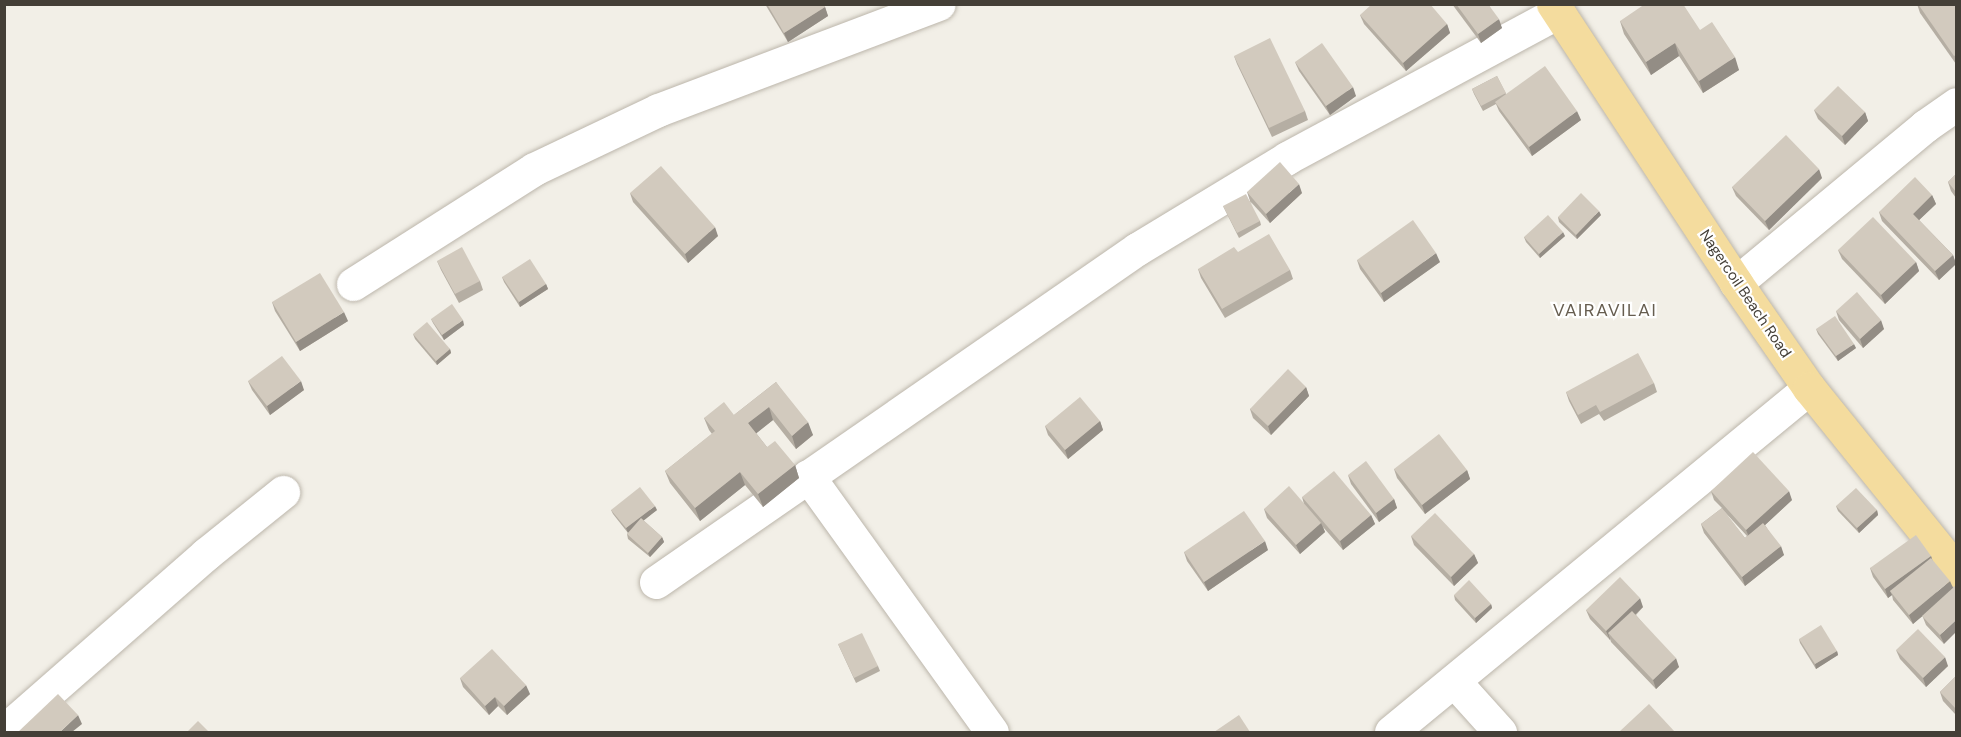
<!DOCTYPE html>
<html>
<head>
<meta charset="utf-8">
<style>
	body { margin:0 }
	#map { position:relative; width:1961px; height:737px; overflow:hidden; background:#f2efe7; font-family:"DM Sans",sans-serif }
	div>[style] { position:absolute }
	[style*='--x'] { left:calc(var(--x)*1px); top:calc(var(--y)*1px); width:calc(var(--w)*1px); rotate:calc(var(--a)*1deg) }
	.roads { filter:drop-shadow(0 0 2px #bcb6ab) drop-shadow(0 0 2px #bcb6ab) }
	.minor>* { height:33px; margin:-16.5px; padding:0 16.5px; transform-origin:16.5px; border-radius:16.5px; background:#fff }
	.major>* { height:33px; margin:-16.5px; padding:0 16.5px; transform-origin:16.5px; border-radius:16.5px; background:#f4dc9e }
	.wall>* { inset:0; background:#b5aea3 }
	.shaded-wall>* { inset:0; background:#938d85 }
	.building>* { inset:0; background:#d2cabe }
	span { translate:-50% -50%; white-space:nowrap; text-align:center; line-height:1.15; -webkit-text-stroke:4.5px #fff; paint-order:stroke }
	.street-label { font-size:15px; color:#443f37 }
	.quarter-label { font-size:18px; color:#665d4f; letter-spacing:1.5px }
	.frame { position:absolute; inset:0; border:6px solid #443f37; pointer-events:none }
</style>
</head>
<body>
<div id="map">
	<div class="roads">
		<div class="minor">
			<div style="--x:1736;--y:283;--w:246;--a:-39.7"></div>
			<div style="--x:1925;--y:126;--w:38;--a:-35"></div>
			<div style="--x:353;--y:284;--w:214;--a:-32.4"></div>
			<div style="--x:534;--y:169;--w:137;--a:-25.4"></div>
			<div style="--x:658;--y:110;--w:300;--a:-20.7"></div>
			<div style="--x:808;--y:476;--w:315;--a:54.3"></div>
			<div style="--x:656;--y:582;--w:585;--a:-34.7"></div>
			<div style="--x:1137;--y:249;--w:175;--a:-31.2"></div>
			<div style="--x:1287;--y:158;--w:308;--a:-28.3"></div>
			<div style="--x:1454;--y:681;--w:69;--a:48"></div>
			<div style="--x:4;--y:731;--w:269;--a:-41.2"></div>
			<div style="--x:206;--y:554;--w:99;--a:-38.8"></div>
			<div style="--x:1391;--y:732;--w:541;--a:-39.45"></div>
		</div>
		<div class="major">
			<div style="--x:1553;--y:4;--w:334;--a:56.7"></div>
			<div style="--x:1736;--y:283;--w:128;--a:55.2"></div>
			<div style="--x:1809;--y:388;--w:234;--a:51.1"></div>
		</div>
	</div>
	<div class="wall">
		<div style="clip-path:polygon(765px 4px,824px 4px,828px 16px,788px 42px)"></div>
		<div style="clip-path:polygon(1452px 4px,1488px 4px,1502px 28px,1481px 43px)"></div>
		<div style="clip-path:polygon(1917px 4px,1956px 4px,1956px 64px,1920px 13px)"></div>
		<div style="clip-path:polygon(1360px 15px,1447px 24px,1450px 33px,1406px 71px,1364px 24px)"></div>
		<div style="clip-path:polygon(1620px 21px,1700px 30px,1739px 70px,1703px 93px,1679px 56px,1651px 75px,1624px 34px)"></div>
		<div style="clip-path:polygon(1234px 56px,1305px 111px,1308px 120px,1272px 137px,1237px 64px)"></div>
		<div style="clip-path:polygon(1295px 62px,1356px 96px,1330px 115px,1299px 71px)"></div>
		<div style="clip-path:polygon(1497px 76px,1506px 94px,1581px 120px,1532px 156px,1499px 111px,1496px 104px,1483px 111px,1474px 94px,1472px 89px)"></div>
		<div style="clip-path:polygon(1814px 110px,1865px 112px,1868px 121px,1845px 145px,1818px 119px)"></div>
		<div style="clip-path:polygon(1956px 174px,1956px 198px,1951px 191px,1948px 182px)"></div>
		<div style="clip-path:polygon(1822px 178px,1769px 230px,1736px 196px,1732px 187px)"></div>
		<div style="clip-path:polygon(1247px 192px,1302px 193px,1270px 223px,1250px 201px)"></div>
		<div style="clip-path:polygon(630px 193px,718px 236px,688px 263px,633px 202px)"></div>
		<div style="clip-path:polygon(1932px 195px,1936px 204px,1919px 220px,1953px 255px,1956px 264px,1939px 280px,1882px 221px,1879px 212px)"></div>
		<div style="clip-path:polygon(1223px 206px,1260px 221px,1261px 225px,1239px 238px)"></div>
		<div style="clip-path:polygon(1601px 215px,1577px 239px,1559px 222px,1558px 217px)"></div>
		<div style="clip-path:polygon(1565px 236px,1540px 258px,1526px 242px,1524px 237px)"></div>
		<div style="clip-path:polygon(1838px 250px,1916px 262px,1919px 271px,1885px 304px,1842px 259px)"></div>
		<div style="clip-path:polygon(1357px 260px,1440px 262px,1384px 302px,1360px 269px)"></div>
		<div style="clip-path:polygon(437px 261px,480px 281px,483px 290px,459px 303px,441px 270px)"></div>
		<div style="clip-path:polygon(1198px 269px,1290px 270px,1293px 279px,1225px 318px,1201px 278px)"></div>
		<div style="clip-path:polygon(502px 277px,546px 284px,548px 289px,520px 307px,504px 282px)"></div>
		<div style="clip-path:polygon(272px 302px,348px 321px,300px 351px,275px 311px)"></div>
		<div style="clip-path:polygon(1836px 311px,1884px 329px,1863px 348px,1839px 320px)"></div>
		<div style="clip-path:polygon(431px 319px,464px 325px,444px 340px,433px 323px)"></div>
		<div style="clip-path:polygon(1816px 329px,1856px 348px,1838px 361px,1818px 334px)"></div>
		<div style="clip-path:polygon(413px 334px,450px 349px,451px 353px,437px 365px,415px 339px)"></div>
		<div style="clip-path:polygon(248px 381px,304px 390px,270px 415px,252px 390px)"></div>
		<div style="clip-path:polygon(776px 382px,813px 435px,796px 449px,773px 420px,756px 433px,767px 447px,795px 465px,799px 478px,763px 507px,745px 485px,700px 521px,670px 483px,665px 471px,712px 434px,709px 430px,704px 418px,734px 415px)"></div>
		<div style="clip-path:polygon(1654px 383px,1657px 392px,1604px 421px,1599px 414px,1581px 424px,1569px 401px,1566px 392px)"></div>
		<div style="clip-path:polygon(1306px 387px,1309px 396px,1271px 435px,1253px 418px,1250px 409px)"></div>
		<div style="clip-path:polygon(1100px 421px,1103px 430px,1068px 459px,1048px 435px,1045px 426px)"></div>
		<div style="clip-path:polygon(1394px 469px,1467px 470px,1470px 479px,1425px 514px,1397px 478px)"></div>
		<div style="clip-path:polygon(1348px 475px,1394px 499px,1397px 508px,1379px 522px,1351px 484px)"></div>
		<div style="clip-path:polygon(evenodd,1711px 491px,1792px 500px,1765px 525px,1784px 555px,1745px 586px,1704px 533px,1701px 524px,1722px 508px,1714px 500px,1711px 491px,1722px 509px,1747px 536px,1745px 538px,1722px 509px)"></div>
		<div style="clip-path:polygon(1302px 497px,1371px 515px,1375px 524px,1343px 550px,1323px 527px,1325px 532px,1300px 554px,1267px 518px,1264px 509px,1304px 504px)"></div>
		<div style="clip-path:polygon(1836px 506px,1877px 510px,1878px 515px,1859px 533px,1838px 511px)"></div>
		<div style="clip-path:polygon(611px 510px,657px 510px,643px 520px,662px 537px,664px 542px,650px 557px,628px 539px,627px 534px,628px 533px,613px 514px)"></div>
		<div style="clip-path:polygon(1411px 536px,1474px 554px,1478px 563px,1454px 586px,1414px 545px)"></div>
		<div style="clip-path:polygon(1268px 550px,1208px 591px,1187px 561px,1184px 552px)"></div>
		<div style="clip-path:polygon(1931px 556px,1932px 559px,1944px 644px,1926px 625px,1922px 615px,1913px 624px,1893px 600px,1892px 595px,1888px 598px,1873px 577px,1870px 568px)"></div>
		<div style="clip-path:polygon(1454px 595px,1491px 604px,1492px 608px,1476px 623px,1455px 600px)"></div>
		<div style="clip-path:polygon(1643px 607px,1636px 615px,1679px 667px,1656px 689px,1611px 642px,1610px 639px,1610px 640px,1590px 619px,1586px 610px)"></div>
		<div style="clip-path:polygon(1799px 639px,1837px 651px,1838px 655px,1816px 669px,1800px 643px)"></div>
		<div style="clip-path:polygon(838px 644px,878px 666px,880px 671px,856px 683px)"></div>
		<div style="clip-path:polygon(1896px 650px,1948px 666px,1926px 687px,1900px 659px)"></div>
		<div style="clip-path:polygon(1956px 676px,1956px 715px,1943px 701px,1940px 692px)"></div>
		<div style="clip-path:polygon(460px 678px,530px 694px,507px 715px,498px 706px,489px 715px,463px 687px)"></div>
	</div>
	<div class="shaded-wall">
		<div style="clip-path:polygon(825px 7px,828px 16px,788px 42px,784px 33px)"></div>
		<div style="clip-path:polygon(1499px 19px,1502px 28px,1481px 43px,1478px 34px)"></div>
		<div style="clip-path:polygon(1447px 24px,1450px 33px,1406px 71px,1403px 63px)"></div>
		<div style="clip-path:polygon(1675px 43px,1679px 56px,1651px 75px,1646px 62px)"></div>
		<div style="clip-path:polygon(1735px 57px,1739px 70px,1703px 93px,1699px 81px)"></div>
		<div style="clip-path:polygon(1353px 87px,1356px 96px,1330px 115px,1326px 106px)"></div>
		<div style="clip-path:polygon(1577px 111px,1581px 120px,1532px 156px,1529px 147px)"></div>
		<div style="clip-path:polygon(1865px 112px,1868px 121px,1845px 145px,1842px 136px)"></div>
		<div style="clip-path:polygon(1819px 169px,1822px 178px,1769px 230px,1765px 221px)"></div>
		<div style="clip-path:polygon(1299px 184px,1302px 193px,1270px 223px,1266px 214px)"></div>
		<div style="clip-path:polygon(1932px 195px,1936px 204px,1916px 223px,1913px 214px)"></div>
		<div style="clip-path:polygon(1599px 211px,1601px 215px,1577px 239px,1576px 235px)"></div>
		<div style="clip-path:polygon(715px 227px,718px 236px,688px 263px,685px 254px)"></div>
		<div style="clip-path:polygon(1563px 232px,1565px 236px,1540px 258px,1539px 254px)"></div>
		<div style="clip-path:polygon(1436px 253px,1440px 262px,1384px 302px,1381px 293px)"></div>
		<div style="clip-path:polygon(1953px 255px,1956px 264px,1939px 280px,1935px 271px)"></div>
		<div style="clip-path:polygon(1916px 262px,1919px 271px,1885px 304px,1881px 295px)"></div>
		<div style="clip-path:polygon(546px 284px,548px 289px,520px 307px,519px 302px)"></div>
		<div style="clip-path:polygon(344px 312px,348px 321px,300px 351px,296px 342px)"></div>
		<div style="clip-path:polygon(463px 320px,464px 325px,444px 340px,442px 335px)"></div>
		<div style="clip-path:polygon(1881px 320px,1884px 329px,1863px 348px,1860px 339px)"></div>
		<div style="clip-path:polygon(1854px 344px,1856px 348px,1838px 361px,1836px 356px)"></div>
		<div style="clip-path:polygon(450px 349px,451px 353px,437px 365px,436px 361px)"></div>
		<div style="clip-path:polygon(301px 381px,304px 390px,270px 415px,267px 406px)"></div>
		<div style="clip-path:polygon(1306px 387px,1309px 396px,1271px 435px,1268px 426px)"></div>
		<div style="clip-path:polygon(769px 407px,773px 420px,753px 436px,748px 423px)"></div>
		<div style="clip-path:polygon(1100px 421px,1103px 430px,1068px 459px,1065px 450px)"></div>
		<div style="clip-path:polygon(808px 422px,813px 435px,796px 449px,792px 436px)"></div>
		<div style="clip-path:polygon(795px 465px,799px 478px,763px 507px,758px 494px)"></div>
		<div style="clip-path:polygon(1467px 470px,1470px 479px,1425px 514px,1422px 505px)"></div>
		<div style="clip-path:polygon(740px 472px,745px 485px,700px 521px,695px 508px)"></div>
		<div style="clip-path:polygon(1789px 491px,1792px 500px,1750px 539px,1746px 530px)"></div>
		<div style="clip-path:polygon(1394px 499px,1397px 508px,1379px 522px,1376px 513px)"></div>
		<div style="clip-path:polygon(655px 506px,657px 510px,628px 533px,626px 528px)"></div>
		<div style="clip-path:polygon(1877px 510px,1878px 515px,1859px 533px,1857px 528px)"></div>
		<div style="clip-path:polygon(1371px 515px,1375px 524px,1343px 550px,1340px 541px)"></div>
		<div style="clip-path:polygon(1321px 523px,1325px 532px,1300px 554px,1296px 545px)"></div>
		<div style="clip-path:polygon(662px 537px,664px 542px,650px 557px,648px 553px)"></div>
		<div style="clip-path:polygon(1265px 541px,1268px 550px,1208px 591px,1204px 582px)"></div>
		<div style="clip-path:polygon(1781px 546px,1784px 555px,1745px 586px,1742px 577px)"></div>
		<div style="clip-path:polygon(1474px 554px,1478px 563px,1454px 586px,1451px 577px)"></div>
		<div style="clip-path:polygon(1931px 556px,1934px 565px,1890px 591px,1892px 595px,1888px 598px,1885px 589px)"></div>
		<div style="clip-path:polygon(1950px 581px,1954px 590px,1913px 624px,1909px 615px)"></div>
		<div style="clip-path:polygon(1640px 598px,1643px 607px,1612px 637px,1608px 633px,1610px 639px,1610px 640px,1606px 631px)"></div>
		<div style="clip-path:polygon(1491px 604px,1492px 608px,1476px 623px,1475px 618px)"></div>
		<div style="clip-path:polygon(1956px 620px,1956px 632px,1944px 644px,1940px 635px)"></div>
		<div style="clip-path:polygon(1837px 651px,1838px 655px,1816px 669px,1815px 664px)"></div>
		<div style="clip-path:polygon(1945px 657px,1948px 666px,1926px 687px,1923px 678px)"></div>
		<div style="clip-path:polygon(1676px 658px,1679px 667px,1656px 689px,1653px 680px)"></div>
		<div style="clip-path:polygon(526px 685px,530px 694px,507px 715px,504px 706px)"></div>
		<div style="clip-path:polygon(495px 697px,498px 706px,489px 715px,485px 706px)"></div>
		<div style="clip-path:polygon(78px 715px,82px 724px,72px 732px,60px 732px)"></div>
	</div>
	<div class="building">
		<div style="clip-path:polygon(767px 4px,824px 4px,825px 7px,784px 33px)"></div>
		<div style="clip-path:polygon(1372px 4px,1430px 4px,1447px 24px,1403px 63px,1360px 15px)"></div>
		<div style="clip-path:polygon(1456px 4px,1488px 4px,1499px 19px,1478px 34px)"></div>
		<div style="clip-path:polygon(1645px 4px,1683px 4px,1700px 30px,1712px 22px,1735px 57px,1699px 81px,1675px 43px,1646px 62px,1620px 21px)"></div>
		<div style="clip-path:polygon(1918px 4px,1956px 4px,1956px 55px,1954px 56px)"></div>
		<div style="clip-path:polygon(1270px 38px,1305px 111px,1269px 128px,1234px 56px)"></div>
		<div style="clip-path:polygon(1322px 43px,1353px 87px,1326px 106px,1295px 62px)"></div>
		<div style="clip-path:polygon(1545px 66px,1577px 111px,1529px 147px,1495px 102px)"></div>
		<div style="clip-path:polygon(1497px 76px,1506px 93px,1481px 106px,1472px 89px)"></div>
		<div style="clip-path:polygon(1838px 86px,1865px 112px,1842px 136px,1814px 110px)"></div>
		<div style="clip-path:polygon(1786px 135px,1819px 169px,1765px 221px,1732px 187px)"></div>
		<div style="clip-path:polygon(1280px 162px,1299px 184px,1266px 214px,1247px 192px)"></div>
		<div style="clip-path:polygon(661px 166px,715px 227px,685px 254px,630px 193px)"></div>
		<div style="clip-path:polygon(1956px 174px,1956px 192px,1948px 182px)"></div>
		<div style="clip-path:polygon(1915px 177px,1932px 195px,1913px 214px,1953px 255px,1935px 271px,1879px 212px)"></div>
		<div style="clip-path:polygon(1581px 193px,1599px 211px,1576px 235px,1558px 217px)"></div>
		<div style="clip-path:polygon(1246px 194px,1260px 221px,1237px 233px,1223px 206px)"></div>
		<div style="clip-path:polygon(1548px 215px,1563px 232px,1539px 254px,1524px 237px)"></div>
		<div style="clip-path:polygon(1873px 217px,1916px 262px,1881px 295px,1838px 250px)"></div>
		<div style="clip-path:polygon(1413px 220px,1436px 253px,1381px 293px,1357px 260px)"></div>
		<div style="clip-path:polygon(1269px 234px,1290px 270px,1222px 309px,1198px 269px,1234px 247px,1238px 252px)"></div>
		<div style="clip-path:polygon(462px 247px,480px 281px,455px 294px,437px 261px)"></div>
		<div style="clip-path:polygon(530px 259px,546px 284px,519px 302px,502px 277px)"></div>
		<div style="clip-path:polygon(320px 273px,344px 312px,296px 342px,272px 302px)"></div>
		<div style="clip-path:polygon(1857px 292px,1881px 320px,1860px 339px,1836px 311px)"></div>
		<div style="clip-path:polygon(452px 304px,463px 320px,442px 335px,431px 319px)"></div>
		<div style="clip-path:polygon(1835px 316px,1854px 344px,1836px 356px,1816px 329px)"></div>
		<div style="clip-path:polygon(427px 322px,450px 349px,436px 361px,413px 334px)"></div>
		<div style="clip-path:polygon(1638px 353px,1654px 383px,1600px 412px,1596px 405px,1578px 415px,1566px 392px)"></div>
		<div style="clip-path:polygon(282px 356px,301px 381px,267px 406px,248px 381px)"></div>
		<div style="clip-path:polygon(1288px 369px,1306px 387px,1268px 426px,1250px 409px)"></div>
		<div style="clip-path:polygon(776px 382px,808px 422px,792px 436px,769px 407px,748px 423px,767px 447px,775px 441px,795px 465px,758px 494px,740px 472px,695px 508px,665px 471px,715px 431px,704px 418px,724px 402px,734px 415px)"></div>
		<div style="clip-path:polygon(1080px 397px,1100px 421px,1065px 450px,1045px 426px)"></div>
		<div style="clip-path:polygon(1439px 434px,1467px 470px,1422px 505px,1394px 469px)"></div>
		<div style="clip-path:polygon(1753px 452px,1789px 491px,1746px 530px,1711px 491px)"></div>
		<div style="clip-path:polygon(1366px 461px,1394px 499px,1376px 513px,1348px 475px)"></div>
		<div style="clip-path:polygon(1334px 471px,1371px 515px,1340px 541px,1302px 497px)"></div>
		<div style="clip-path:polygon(1289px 486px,1321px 523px,1296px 545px,1264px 509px)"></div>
		<div style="clip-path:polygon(640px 487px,655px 506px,626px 528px,611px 510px)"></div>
		<div style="clip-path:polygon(1856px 488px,1877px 510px,1857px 528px,1836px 506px)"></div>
		<div style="clip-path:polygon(1722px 508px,1745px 538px,1763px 523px,1781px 546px,1742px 577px,1701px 524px)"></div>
		<div style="clip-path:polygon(1244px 511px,1265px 541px,1204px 582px,1184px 552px)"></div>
		<div style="clip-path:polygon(1435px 513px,1474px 554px,1451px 577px,1411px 536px)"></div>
		<div style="clip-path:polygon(641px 518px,662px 537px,648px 553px,627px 534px)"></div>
		<div style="clip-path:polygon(1916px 535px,1931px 556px,1885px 589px,1870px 568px)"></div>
		<div style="clip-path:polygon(1931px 558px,1950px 581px,1909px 615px,1890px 591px)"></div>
		<div style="clip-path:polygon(1620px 577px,1640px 598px,1606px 631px,1586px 610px)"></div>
		<div style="clip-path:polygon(1469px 580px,1491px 604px,1475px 618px,1454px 595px)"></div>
		<div style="clip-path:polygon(1955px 586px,1956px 588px,1956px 620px,1940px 635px,1922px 616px)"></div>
		<div style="clip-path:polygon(1632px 611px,1676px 658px,1653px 680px,1608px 633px)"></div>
		<div style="clip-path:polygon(1821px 625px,1837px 651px,1815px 664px,1799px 639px)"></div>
		<div style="clip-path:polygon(1918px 629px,1945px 657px,1923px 678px,1896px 650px)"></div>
		<div style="clip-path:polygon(862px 633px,878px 666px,854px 678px,838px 644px)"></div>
		<div style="clip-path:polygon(492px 649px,526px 685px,504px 706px,495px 697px,485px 706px,460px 678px)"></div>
		<div style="clip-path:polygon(1956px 676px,1956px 709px,1940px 692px)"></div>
		<div style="clip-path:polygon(58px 694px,78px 715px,60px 732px,18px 732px)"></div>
		<div style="clip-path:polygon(1649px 704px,1675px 732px,1619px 732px)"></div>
		<div style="clip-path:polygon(1239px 715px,1250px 732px,1214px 732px)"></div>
		<div style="clip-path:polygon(198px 721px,208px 731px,207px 732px,187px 732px)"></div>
	</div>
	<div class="street-label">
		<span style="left:1745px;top:294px;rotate:56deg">Nagercoil Beach Road</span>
	</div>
	<div class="quarter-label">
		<span style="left:1605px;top:310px">VAIRAVILAI</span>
	</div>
	<div class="frame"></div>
</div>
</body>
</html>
